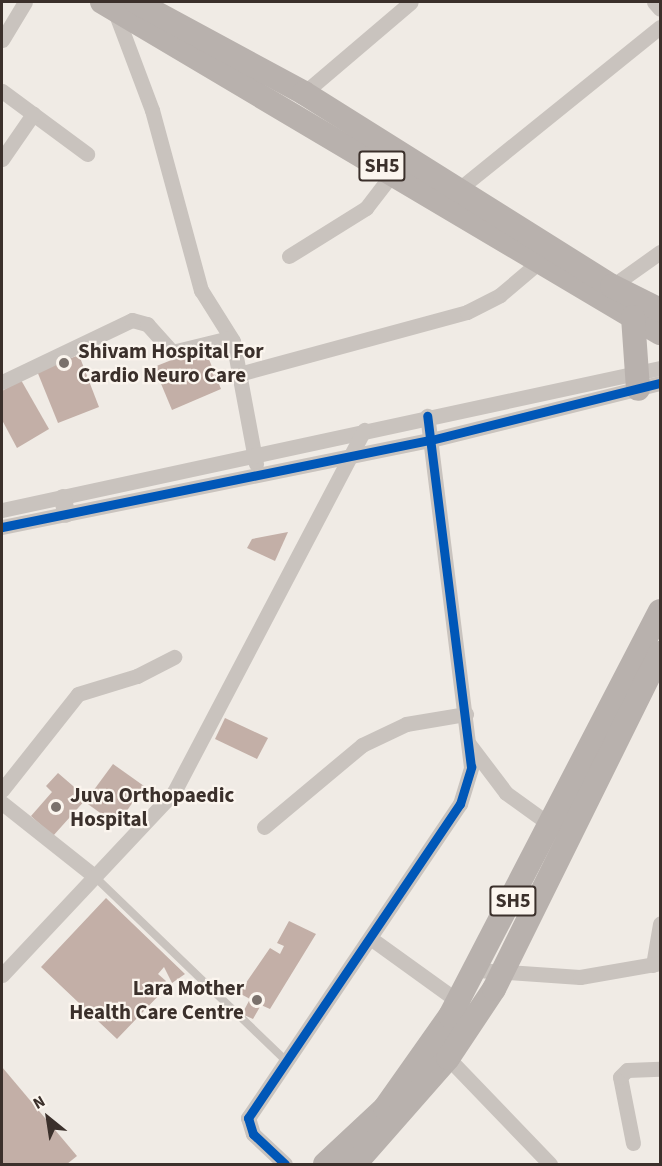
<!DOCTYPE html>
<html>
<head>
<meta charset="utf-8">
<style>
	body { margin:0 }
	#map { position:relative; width:662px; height:1166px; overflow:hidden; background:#f0ebe5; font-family:"Source Sans 3",sans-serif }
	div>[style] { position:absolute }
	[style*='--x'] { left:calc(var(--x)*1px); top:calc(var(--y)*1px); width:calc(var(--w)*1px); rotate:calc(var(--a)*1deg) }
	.building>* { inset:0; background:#c3afa7 }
	.service>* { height:8px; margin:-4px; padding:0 4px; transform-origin:4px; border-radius:4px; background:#c9c3be }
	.minor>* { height:15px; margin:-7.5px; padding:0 7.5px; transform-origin:7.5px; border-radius:7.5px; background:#c9c3be }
	.tertiary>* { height:18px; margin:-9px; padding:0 9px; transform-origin:9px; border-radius:9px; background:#c9c3be }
	.primary>* { height:24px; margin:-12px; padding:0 12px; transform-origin:12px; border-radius:12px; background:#b8b1ad }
	.cycleway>* { height:9px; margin:-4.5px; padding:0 4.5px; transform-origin:4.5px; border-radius:4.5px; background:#0057b8 }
	.dots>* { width:16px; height:16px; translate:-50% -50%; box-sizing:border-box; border:3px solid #fbf5ee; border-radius:50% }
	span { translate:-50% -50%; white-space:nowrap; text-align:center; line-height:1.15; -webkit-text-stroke:4.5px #fbf5ee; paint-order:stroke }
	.shield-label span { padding:2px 4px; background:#fbf5ee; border:2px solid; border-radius:4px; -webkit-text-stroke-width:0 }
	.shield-label { font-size:20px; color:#3b302b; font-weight:700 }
	.poi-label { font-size:21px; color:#3b302b; font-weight:700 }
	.left { translate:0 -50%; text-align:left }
	.right { translate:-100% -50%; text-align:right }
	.frame { position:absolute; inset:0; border:3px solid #3b302b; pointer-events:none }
	.north { position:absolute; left:18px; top:1088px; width:60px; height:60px; -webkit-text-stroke:4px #fbf5ee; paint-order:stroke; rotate:330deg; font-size:16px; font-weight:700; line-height:24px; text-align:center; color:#3b302b }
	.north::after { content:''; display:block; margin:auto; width:21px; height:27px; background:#3b302b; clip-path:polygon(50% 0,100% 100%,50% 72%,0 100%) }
</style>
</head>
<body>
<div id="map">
	<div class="building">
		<div style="clip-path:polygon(204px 347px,221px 389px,172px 410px,154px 367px)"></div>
		<div style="clip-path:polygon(79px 355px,99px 407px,58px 423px,37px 371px)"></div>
		<div style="clip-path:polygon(21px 380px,49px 429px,17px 448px,2px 420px,2px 391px)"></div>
		<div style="clip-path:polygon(288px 532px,275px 561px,247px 548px,252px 539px)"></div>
		<div style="clip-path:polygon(225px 718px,268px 738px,257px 759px,215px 739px)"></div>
		<div style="clip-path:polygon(113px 764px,144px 786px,117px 825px,85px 802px)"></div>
		<div style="clip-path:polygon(58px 773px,87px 798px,53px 836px,31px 816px,52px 792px,46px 786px)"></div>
		<div style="clip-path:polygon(106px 898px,185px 974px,172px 983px,164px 967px,158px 974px,166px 981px,159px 989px,162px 992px,117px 1039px,41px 967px)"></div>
		<div style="clip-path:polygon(289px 921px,316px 934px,270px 1009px,261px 1005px,253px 1019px,242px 1014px,250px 999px,239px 993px,270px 948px,280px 954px,284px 946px,277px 943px)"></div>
		<div style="clip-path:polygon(2px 1067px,77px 1156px,67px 1164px,2px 1164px)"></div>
	</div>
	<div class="service">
		<div style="--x:94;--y:876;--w:268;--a:43.9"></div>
	</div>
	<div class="minor">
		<div style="--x:654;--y:2;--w:9;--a:49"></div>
		<div style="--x:114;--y:9;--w:108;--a:69.4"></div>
		<div style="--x:152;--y:110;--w:187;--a:74.8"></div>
		<div style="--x:201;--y:290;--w:60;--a:57.9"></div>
		<div style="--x:233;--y:341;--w:125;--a:79.4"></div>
		<div style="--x:2;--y:40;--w:44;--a:-58.8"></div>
		<div style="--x:2;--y:91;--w:106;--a:36.5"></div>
		<div style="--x:304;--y:93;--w:140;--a:-40.4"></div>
		<div style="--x:2;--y:159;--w:55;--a:-55.4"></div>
		<div style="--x:459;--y:189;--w:258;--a:-38.9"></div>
		<div style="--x:289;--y:256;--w:91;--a:-31.9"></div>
		<div style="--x:366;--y:208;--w:44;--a:-52.4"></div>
		<div style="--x:608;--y:289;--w:64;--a:-35.4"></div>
		<div style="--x:239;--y:374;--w:236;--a:-15.2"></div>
		<div style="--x:467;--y:312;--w:37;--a:-27"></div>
		<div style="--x:500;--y:295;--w:51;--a:-40.2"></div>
		<div style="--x:2;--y:382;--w:144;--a:-25.5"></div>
		<div style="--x:132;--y:320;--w:16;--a:15"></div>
		<div style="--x:147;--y:324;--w:38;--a:48"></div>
		<div style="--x:172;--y:352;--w:60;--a:-13.6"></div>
		<div style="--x:2;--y:510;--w:673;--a:-12.18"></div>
		<div style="--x:2;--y:527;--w:438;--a:-11.5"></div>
		<div style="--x:431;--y:440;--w:236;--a:-14"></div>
		<div style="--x:469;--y:744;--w:61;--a:52.9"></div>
		<div style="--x:506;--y:793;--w:62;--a:35.8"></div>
		<div style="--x:2;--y:790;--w:122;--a:-51.6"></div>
		<div style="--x:78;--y:694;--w:62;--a:-17"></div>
		<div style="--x:137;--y:676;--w:42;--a:-27.2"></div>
		<div style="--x:2;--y:803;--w:117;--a:38.4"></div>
		<div style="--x:264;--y:827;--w:128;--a:-39.9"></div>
		<div style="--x:362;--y:745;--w:49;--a:-25.5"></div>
		<div style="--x:406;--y:724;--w:61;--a:-9.5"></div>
		<div style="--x:373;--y:940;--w:111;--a:35.8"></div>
		<div style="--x:653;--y:965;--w:42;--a:-80.3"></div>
		<div style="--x:477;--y:970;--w:103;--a:3.9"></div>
		<div style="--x:580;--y:977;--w:81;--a:-9.9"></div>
		<div style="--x:2;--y:975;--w:251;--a:-46.8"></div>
		<div style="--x:174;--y:792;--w:409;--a:-62.3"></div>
		<div style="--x:448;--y:1058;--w:147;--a:46.1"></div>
		<div style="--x:633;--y:1143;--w:67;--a:-101.1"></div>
		<div style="--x:620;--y:1077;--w:10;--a:-45"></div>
		<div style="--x:627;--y:1070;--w:33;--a:-2"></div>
		<div style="--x:285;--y:1164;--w:44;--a:-136.8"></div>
		<div style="--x:253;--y:1134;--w:17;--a:-107"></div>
		<div style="--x:248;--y:1118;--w:379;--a:-56"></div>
		<div style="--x:460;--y:804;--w:39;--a:-73"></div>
		<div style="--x:471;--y:767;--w:354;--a:-97.1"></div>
	</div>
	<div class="tertiary">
		<div style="--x:63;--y:498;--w:16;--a:79"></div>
	</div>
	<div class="primary">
		<div style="--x:102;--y:2;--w:649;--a:30.68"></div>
		<div style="--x:136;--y:2;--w:191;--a:28.4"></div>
		<div style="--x:304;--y:93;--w:363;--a:32.1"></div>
		<div style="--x:612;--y:286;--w:54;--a:26.6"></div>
		<div style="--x:633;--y:317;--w:72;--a:86"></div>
		<div style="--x:325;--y:1164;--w:82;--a:-43"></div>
		<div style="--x:385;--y:1108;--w:113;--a:-54.8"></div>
		<div style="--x:450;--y:1016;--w:456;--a:-62.6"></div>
		<div style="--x:355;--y:1164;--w:141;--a:-48.7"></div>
		<div style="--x:448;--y:1058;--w:83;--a:-56.3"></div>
		<div style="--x:494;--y:989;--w:375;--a:-63.7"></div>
	</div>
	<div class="cycleway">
		<div style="--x:2;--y:527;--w:438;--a:-11.5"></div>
		<div style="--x:431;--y:440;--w:236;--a:-14"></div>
		<div style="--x:285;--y:1164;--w:44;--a:-136.8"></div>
		<div style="--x:253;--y:1134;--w:17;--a:-107"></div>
		<div style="--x:248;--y:1118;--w:379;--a:-56"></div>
		<div style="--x:460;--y:804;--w:39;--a:-73"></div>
		<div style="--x:471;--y:767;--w:354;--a:-97.1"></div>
	</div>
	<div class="dots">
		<div style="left:64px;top:363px;background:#7a716c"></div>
		<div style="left:56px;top:807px;background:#7a716c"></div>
		<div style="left:257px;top:1000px;background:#7a716c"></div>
	</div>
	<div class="shield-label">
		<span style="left:382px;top:166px">SH5</span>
		<span style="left:513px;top:901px">SH5</span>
	</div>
	<div class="poi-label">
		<span class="left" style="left:78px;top:363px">Shivam Hospital For<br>Cardio Neuro Care</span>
		<span class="left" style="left:70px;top:807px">Juva Orthopaedic<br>Hospital</span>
		<span class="right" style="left:244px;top:1000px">Lara Mother<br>Health Care Centre</span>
	</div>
	<div class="frame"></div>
	<div class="north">N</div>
</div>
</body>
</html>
